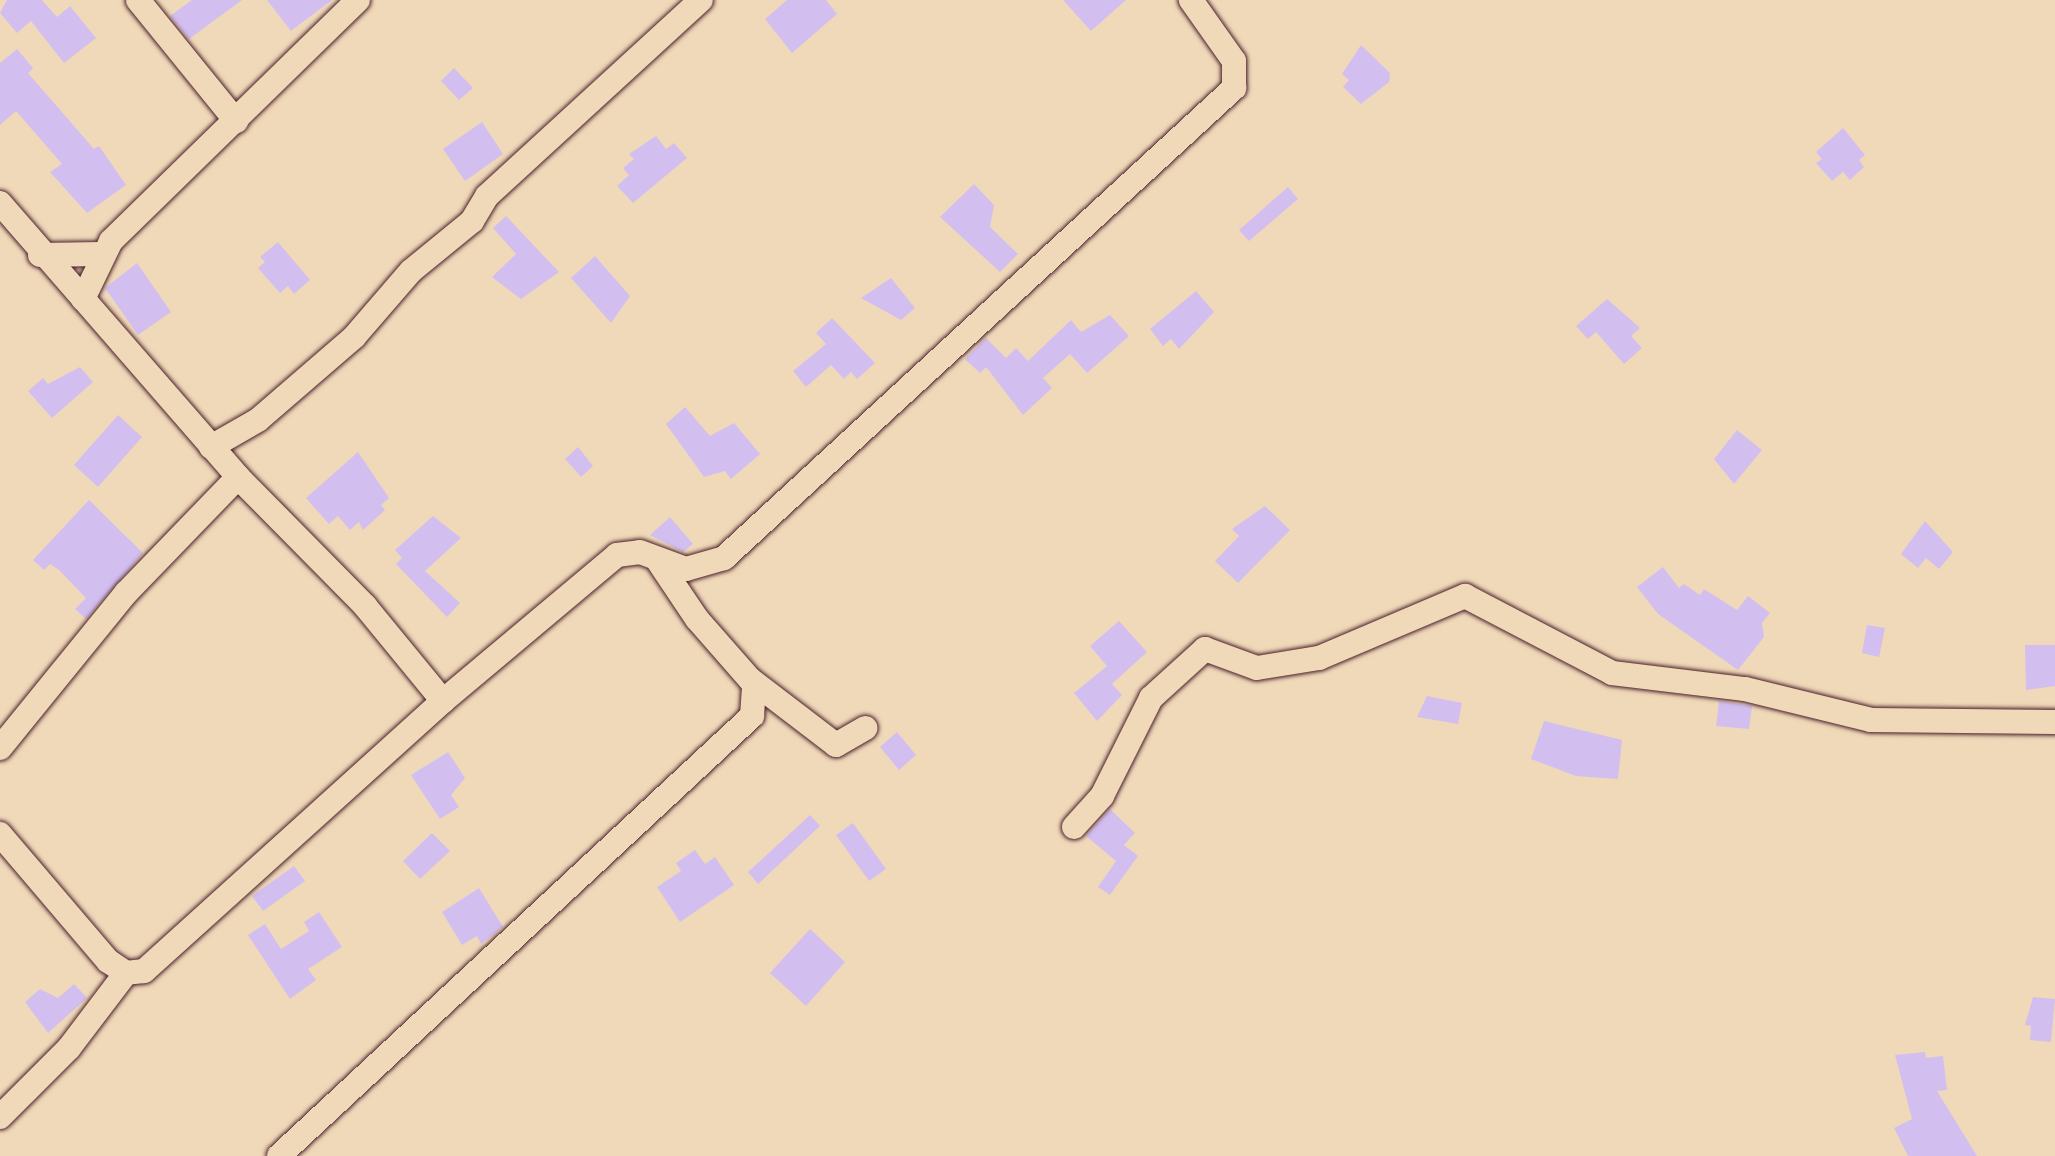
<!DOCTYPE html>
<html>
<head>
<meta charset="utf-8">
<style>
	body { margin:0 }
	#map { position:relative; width:2055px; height:1156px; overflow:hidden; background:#f0d9b9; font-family:Pangolin,sans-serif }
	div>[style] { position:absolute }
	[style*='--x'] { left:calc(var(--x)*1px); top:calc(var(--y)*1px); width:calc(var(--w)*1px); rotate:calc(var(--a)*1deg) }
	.building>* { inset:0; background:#d2bff0 }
	.roads { filter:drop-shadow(0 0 2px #4a1f2b) drop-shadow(0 0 2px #4a1f2b) }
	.minor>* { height:24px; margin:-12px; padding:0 12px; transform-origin:12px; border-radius:12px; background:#f0d9b9 }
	span { translate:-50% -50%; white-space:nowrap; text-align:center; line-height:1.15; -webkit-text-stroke:6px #f0d9b9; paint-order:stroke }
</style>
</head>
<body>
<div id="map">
	<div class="building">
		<div style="clip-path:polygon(7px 0,42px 0,57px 17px,70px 6px,96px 38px,64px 63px,31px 21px,17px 33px,0 13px)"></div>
		<div style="clip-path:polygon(192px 0,242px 0,189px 39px,170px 16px)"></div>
		<div style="clip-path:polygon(267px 0,332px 0,291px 31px)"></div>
		<div style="clip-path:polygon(787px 0,826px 0,837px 14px,792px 53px,765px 19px)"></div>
		<div style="clip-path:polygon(1063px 0,1126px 0,1091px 31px)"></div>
		<div style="clip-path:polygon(1361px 45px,1390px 73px,1389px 82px,1361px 104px,1343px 87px,1349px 80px,1342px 74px)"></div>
		<div style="clip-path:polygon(17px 49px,33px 68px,28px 73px,94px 149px,99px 146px,126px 185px,87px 213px,50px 172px,62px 164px,16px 111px,0 125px,0 63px)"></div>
		<div style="clip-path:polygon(454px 68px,473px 88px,459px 100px,441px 81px)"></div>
		<div style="clip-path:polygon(482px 122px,503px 154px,465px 181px,443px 149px)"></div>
		<div style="clip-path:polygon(1843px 128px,1865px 155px,1859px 160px,1864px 167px,1850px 180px,1843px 172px,1832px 181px,1816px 163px,1822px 159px,1816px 152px)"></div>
		<div style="clip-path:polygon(656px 136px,666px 149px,674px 143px,687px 158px,633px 203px,617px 186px,629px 175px,623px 168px,634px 159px,629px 154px)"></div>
		<div style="clip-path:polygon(974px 184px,994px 205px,990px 227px,1018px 254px,1000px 272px,940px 217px)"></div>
		<div style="clip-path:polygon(1288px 187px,1298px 199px,1249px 241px,1239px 230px)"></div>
		<div style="clip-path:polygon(506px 216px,559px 272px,521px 299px,492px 277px,516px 254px,493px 228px)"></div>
		<div style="clip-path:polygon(278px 242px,310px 280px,294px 294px,288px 286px,280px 293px,258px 268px,265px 262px,260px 257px)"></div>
		<div style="clip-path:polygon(595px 256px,630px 296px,611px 323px,571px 278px)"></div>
		<div style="clip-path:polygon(137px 263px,171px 312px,138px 335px,105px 288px)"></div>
		<div style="clip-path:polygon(891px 278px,915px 308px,901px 320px,861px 298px)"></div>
		<div style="clip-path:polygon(1196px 291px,1214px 312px,1179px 349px,1171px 339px,1163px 346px,1150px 329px)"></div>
		<div style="clip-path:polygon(1607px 299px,1640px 328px,1631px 336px,1642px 348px,1624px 364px,1596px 332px,1588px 339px,1576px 326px)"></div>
		<div style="clip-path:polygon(1110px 315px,1129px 336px,1087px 373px,1070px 354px,1043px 378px,1052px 388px,1023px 415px,986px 367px,980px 373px,965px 359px,986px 338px,1006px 358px,1016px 348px,1028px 361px,1071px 320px,1081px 332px)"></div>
		<div style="clip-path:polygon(832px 318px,875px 363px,857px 379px,851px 372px,844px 379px,831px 365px,806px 387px,793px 371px,826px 344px,816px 333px)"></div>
		<div style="clip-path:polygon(80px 367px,93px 382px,52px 418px,28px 391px,43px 378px,48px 384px)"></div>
		<div style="clip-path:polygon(685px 407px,710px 436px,734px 423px,760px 454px,731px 479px,725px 471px,704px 477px,666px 424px)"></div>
		<div style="clip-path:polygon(118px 415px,142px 437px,98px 487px,74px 465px)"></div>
		<div style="clip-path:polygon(1737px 430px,1762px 450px,1734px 484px,1714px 459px)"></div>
		<div style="clip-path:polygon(578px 447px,593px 466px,581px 477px,565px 459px)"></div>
		<div style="clip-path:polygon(358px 452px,389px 498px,381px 505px,385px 510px,363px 530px,359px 522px,350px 530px,338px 516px,329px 524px,306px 498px)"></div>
		<div style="clip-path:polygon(89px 500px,143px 553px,86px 619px,75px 609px,86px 598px,59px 570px,50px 564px,44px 570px,33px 560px)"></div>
		<div style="clip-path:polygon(1265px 506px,1290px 530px,1238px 583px,1215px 561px,1239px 536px,1232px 529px)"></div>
		<div style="clip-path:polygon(433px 516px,461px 538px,425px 571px,460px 603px,447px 617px,396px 564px,402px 558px,395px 550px)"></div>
		<div style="clip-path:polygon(670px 517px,693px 544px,683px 552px,650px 535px)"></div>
		<div style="clip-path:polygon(1925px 521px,1953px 552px,1939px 569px,1926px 558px,1918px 568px,1901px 554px)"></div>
		<div style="clip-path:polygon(1663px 567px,1679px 588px,1684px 584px,1700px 595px,1704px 589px,1737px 610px,1748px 596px,1770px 613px,1762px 623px,1764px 637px,1738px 670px,1658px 614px,1637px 587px)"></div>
		<div style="clip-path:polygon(1119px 621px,1147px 652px,1112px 684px,1122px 695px,1097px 721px,1074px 693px,1107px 666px,1090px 646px)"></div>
		<div style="clip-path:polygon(1867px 625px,1885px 628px,1879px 657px,1862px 653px)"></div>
		<div style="clip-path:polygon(2025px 645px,2055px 645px,2055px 686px,2026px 690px)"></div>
		<div style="clip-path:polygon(1427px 696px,1462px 703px,1458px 724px,1417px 717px)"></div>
		<div style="clip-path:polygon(1719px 701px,1752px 706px,1749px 729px,1716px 726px)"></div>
		<div style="clip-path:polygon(1544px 721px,1622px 740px,1618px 779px,1576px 776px,1531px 759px)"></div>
		<div style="clip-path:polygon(897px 732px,916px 755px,899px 770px,880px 747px)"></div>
		<div style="clip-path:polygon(448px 752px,465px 778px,451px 795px,459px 807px,440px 819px,411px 775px)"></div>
		<div style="clip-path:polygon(1110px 809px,1135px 833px,1124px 845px,1138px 856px,1110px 895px,1098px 887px,1116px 861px,1086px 836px)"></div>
		<div style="clip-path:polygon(810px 815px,820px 826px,758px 884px,748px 872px)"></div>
		<div style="clip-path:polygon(853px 823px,886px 869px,869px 881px,836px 835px)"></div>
		<div style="clip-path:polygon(432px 833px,450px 851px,420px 879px,403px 861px)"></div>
		<div style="clip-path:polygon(695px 850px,705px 864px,715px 857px,734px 885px,680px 922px,657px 887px,681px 871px,676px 863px)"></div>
		<div style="clip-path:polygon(294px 866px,305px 881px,263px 911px,252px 896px)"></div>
		<div style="clip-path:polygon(479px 888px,503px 927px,481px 944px,477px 936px,462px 945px,442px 912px)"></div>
		<div style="clip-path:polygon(319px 912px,342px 947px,308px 969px,316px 980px,290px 999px,248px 935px,265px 924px,281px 949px,309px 931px,304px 922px)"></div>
		<div style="clip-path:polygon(810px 929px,845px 962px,806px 1006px,770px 973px)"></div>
		<div style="clip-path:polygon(74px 984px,87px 998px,48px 1033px,25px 1002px,40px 989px,58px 998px)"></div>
		<div style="clip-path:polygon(2033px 997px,2055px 999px,2051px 1042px,2030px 1040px,2031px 1026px,2025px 1025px)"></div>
		<div style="clip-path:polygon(1925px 1052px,1926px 1058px,1943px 1056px,1947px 1090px,1937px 1091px,1977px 1156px,1908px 1156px,1894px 1128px,1912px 1119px,1895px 1055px)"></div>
	</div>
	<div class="roads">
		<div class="minor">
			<div style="--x:138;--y:0;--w:156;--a:51"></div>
			<div style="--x:0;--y:203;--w:363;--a:49"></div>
			<div style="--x:238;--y:477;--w:181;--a:45.4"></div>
			<div style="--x:365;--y:606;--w:123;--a:50.6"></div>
			<div style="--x:443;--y:701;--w:403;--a:137.9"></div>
			<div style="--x:144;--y:971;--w:18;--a:174"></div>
			<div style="--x:126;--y:973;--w:22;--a:-146"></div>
			<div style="--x:108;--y:961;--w:167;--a:-130.4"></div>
			<div style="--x:40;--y:255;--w:61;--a:-0.9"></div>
			<div style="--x:83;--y:299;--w:64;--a:-64.2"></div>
			<div style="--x:111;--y:241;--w:345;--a:-44.3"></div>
			<div style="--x:211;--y:447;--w:54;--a:-29.9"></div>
			<div style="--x:258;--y:420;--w:127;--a:-40.8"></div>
			<div style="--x:354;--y:337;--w:87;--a:-49.2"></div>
			<div style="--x:411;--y:271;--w:79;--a:-39.3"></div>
			<div style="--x:472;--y:221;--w:29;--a:-59"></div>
			<div style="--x:487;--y:196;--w:290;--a:-42.5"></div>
			<div style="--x:751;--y:680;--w:107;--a:37.4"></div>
			<div style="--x:836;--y:745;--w:34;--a:-30"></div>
			<div style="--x:443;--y:701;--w:227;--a:-40"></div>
			<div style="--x:617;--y:555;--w:23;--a:-7"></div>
			<div style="--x:640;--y:552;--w:49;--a:20.3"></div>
			<div style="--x:686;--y:569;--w:40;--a:-16"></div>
			<div style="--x:724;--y:558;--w:694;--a:-42.66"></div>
			<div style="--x:1234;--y:88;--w:27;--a:-90"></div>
			<div style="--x:1234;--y:61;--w:75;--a:-125.2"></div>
			<div style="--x:0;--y:748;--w:200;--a:-50.9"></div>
			<div style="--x:126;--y:593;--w:161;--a:-46"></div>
			<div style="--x:1074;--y:827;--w:42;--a:-47.9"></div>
			<div style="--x:1102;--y:796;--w:110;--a:-63.4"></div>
			<div style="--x:1151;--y:698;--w:73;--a:-42.2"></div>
			<div style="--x:1205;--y:649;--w:55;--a:20.1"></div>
			<div style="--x:1257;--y:668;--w:63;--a:-9.2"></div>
			<div style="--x:1319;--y:658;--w:159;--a:-23"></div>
			<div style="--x:1465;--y:596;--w:166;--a:27.6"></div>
			<div style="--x:1612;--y:673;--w:134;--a:6.9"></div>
			<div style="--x:1745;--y:689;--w:130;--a:13.8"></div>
			<div style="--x:1871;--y:720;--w:184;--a:0.6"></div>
			<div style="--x:0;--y:1117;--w:98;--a:-45"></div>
			<div style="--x:69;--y:1048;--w:94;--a:-52.8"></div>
			<div style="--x:279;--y:1156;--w:646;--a:-42.93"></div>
			<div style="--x:752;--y:716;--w:32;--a:-86"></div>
			<div style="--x:754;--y:684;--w:86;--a:-131.2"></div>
			<div style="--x:697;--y:619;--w:73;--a:-123.9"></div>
		</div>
	</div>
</div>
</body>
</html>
